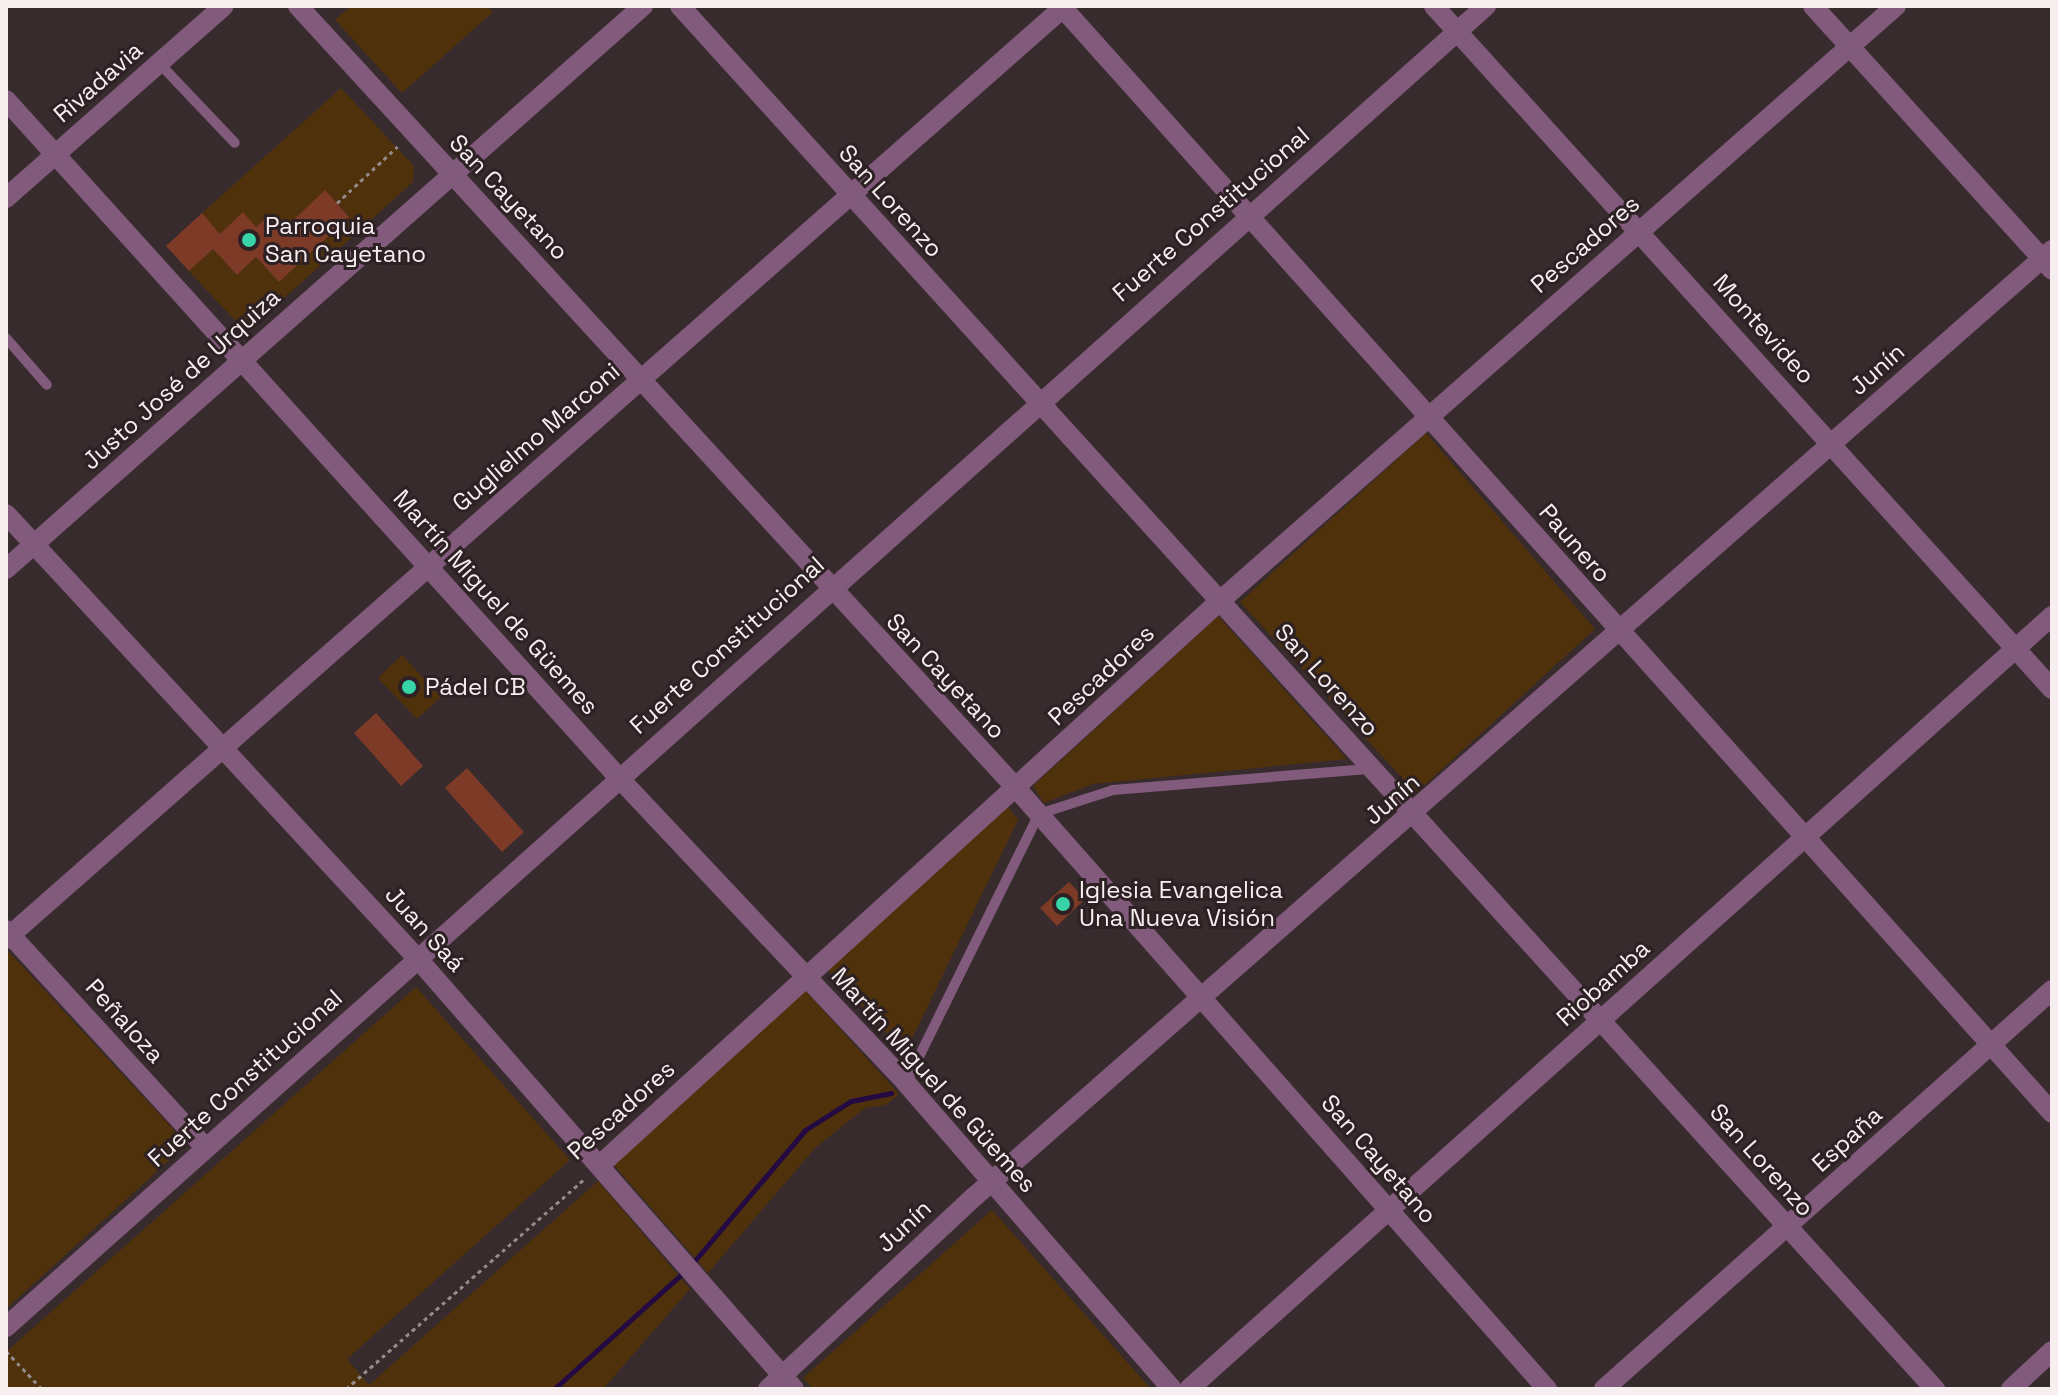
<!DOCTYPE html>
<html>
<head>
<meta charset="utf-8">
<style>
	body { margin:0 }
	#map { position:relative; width:2058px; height:1395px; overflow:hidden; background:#382b2d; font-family:"Space Grotesk",sans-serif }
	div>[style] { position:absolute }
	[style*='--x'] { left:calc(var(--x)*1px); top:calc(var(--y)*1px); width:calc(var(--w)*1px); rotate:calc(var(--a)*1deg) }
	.green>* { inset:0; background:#4f320c }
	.stream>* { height:5px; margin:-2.5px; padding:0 2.5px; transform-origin:2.5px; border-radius:2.5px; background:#230a42 }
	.building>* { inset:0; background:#7d3a27 }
	.path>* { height:3px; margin-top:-1.5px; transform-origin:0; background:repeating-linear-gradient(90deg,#94898b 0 4px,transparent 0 8px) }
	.lane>* { height:10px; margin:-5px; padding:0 5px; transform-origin:5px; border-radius:5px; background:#815a7c }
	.street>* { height:20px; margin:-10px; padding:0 10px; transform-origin:10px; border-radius:10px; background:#815a7c }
	.dots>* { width:22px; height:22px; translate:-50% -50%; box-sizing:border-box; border:4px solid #2d2124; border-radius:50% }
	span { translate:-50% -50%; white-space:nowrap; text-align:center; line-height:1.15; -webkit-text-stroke:6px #2d2124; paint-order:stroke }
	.street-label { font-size:24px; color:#f7eef0 }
	.poi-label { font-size:24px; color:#f7eef0 }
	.left { translate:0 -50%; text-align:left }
	.frame { position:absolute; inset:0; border:8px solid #f7eef0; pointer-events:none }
</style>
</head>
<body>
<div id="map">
	<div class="green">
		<div style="clip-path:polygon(351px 6px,487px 6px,493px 12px,402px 93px,335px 20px)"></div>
		<div style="clip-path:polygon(341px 88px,414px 166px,413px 182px,251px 328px,240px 326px,189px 271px,213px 249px,237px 275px,256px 257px,279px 282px,349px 216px,325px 191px,282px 231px,268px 216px,256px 227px,243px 213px,220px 234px,202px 213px)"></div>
		<div style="clip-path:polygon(1426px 433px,1595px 629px,1416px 793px,1240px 602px)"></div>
		<div style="clip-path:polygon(1218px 616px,1347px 759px,1093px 784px,1044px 803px,1033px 786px)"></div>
		<div style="clip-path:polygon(402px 655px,441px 697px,417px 719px,378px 678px)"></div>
		<div style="clip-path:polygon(1008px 807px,1018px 820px,905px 1053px,827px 969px)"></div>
		<div style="clip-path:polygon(9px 952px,187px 1144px,6px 1309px,6px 954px)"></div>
		<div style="clip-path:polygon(416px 987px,570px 1160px,347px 1359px,369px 1385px,598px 1181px,690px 1289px,603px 1389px,6px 1389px,6px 1352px)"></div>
		<div style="clip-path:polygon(804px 989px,899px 1094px,886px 1105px,865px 1108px,815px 1148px,708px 1273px,612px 1163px)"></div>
		<div style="clip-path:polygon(992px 1210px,1151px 1389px,813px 1389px,803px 1378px)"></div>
	</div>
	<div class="stream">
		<div style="--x:691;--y:1265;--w:177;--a:-49.8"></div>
		<div style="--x:805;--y:1130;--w:54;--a:-32.2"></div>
		<div style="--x:851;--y:1101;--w:41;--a:-11.3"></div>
		<div style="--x:554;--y:1389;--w:175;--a:-42"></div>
	</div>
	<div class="building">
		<div style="clip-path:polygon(325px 190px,349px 217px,279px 282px,256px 257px,237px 275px,213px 249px,189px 271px,166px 246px,202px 213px,220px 234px,243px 212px,256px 227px,268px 216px,282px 231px)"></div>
		<div style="clip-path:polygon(376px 713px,423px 766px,401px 786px,354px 733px)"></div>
		<div style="clip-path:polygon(467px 768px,524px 832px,502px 852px,445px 788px)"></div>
		<div style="clip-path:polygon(1069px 882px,1085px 899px,1057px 926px,1040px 908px)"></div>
	</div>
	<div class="path">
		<div style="--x:337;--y:203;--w:83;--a:-43.1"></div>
		<div style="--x:6;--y:1351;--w:52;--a:46.5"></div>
		<div style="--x:346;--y:1389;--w:319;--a:-41.4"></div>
	</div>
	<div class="lane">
		<div style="--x:159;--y:63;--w:110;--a:46.5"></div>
		<div style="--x:6;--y:338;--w:62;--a:48.9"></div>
		<div style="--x:906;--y:1083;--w:300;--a:-63.7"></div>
		<div style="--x:1039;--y:814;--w:78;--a:-18"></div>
		<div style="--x:1113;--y:790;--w:259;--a:-4.7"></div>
	</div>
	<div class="street">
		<div style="--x:298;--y:6;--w:1062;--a:47.44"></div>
		<div style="--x:1016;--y:788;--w:802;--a:48.54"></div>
		<div style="--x:680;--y:6;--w:1868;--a:47.78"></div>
		<div style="--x:1061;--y:6;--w:1486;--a:48.16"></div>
		<div style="--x:1434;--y:6;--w:921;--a:47.86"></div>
		<div style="--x:1813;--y:6;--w:356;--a:47.8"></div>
		<div style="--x:6;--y:100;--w:914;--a:47.88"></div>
		<div style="--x:619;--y:778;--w:419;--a:46.7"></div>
		<div style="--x:906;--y:1083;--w:405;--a:49"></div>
		<div style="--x:6;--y:198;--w:290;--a:-41.4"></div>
		<div style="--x:6;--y:514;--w:606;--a:47.21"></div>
		<div style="--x:418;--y:959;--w:571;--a:48.83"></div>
		<div style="--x:6;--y:569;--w:850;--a:-41.47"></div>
		<div style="--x:6;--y:930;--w:296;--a:47.5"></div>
		<div style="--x:6;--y:939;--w:1411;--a:-41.38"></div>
		<div style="--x:600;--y:1165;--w:840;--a:-42.3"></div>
		<div style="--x:1221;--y:600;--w:899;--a:-41.35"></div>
		<div style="--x:6;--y:1327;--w:1984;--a:-41.75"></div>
		<div style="--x:768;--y:1389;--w:282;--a:-43"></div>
		<div style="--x:974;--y:1197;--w:1435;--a:-41.3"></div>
		<div style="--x:1189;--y:1389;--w:1159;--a:-41.85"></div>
		<div style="--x:1604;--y:1389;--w:600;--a:-41.69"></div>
		<div style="--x:2011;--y:1389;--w:56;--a:-42.8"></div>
	</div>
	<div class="dots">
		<div style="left:249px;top:240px;background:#36d4a7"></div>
		<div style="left:409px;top:687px;background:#36d4a7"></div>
		<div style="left:1063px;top:904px;background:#36d4a7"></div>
	</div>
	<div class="street-label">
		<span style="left:98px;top:82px;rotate:-41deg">Rivadavia</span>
		<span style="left:509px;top:197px;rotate:47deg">San Cayetano</span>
		<span style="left:891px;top:201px;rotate:48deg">San Lorenzo</span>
		<span style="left:1211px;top:214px;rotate:-41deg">Fuerte Constitucional</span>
		<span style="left:1585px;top:244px;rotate:-41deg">Pescadores</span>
		<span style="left:1764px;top:329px;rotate:48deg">Montevideo</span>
		<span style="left:1877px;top:369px;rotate:-42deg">Junín</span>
		<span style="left:181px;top:379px;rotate:-42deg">Justo José de Urquiza</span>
		<span style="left:536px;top:437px;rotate:-41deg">Guglielmo Marconi</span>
		<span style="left:1575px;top:543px;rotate:49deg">Paunero</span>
		<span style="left:496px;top:602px;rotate:48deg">Martín Miguel de Güemes</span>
		<span style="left:727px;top:645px;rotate:-42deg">Fuerte Constitucional</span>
		<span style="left:1101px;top:675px;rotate:-43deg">Pescadores</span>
		<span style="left:946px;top:676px;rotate:47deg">San Cayetano</span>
		<span style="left:1327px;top:680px;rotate:48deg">San Lorenzo</span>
		<span style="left:1392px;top:799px;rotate:-41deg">Junín</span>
		<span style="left:425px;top:929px;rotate:48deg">Juan Saá</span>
		<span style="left:1603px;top:983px;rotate:-42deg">Riobamba</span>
		<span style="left:125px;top:1021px;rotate:48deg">Peñaloza</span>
		<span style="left:245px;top:1078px;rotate:-42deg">Fuerte Constitucional</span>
		<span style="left:934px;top:1080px;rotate:48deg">Martín Miguel de Güemes</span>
		<span style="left:621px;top:1110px;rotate:-42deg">Pescadores</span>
		<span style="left:1847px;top:1139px;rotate:-42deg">España</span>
		<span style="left:1379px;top:1159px;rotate:49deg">San Cayetano</span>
		<span style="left:1762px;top:1160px;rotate:48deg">San Lorenzo</span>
		<span style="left:904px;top:1226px;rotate:-43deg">Junín</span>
	</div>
	<div class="poi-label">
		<span class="left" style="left:265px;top:240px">Parroquia<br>San Cayetano</span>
		<span class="left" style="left:425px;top:687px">Pádel CB</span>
		<span class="left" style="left:1079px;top:904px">Iglesia Evangelica<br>Una Nueva Visión</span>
	</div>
	<div class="frame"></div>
</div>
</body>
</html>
